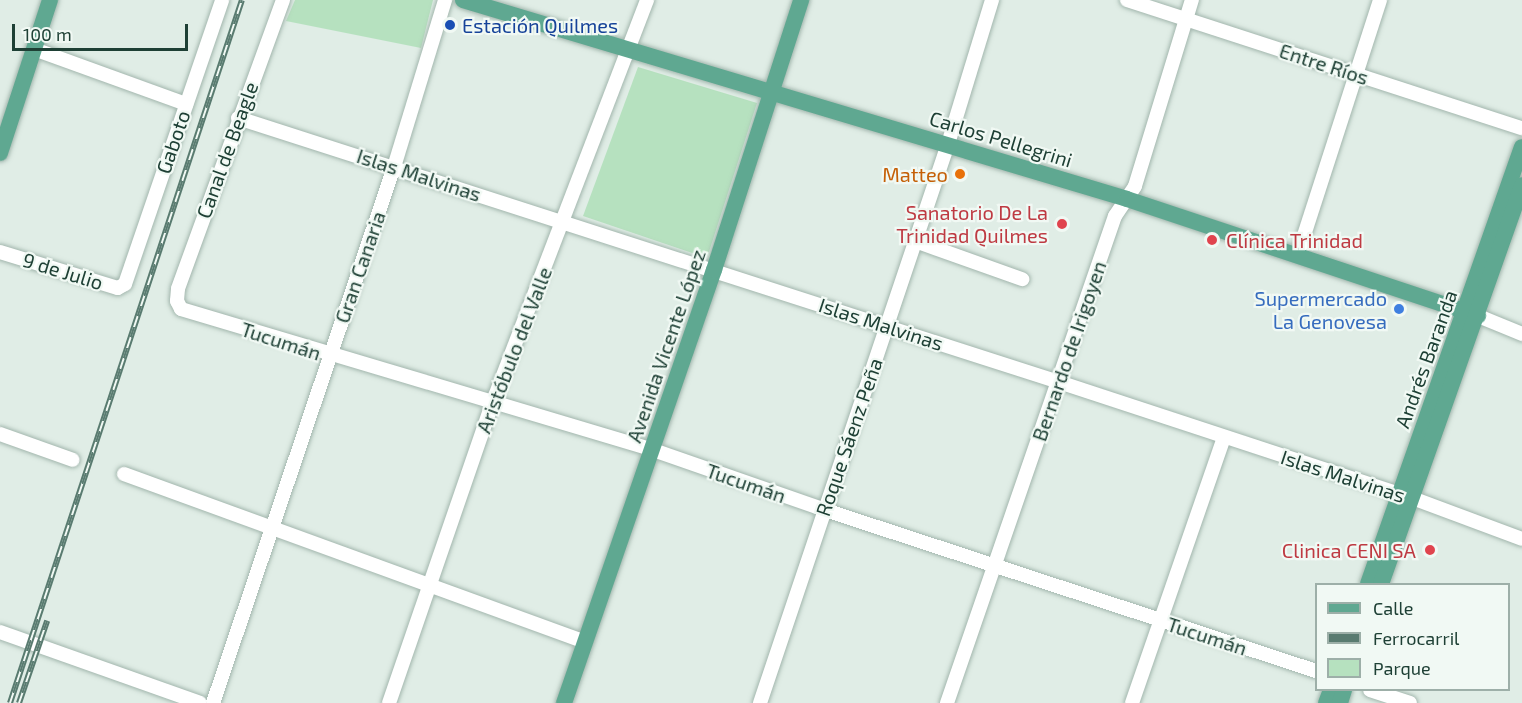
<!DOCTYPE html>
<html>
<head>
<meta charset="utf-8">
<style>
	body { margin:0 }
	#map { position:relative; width:1522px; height:703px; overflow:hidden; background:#e0ede6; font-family:"Exo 2",sans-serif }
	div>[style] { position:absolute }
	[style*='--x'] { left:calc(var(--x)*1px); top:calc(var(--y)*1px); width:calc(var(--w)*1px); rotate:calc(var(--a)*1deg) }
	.green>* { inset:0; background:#b6e1bf }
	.roads { filter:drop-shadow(0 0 2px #a2b6ad) drop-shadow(0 0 2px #a2b6ad) }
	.minor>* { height:14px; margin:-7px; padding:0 7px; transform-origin:7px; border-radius:7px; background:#fff }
	.major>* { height:16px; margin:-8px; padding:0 8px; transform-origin:8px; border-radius:8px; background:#5fa891 }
	.rail>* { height:6px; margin-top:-3px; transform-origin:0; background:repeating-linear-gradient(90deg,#f1f9f4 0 11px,#597b70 0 22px); box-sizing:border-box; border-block:2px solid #597b70 }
	.dots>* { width:16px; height:16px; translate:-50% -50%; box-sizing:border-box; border:3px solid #f1f9f4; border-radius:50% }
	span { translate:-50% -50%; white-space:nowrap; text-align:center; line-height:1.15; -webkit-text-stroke:4.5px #f1f9f4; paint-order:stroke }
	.transit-label { font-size:20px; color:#164399 }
	.left { translate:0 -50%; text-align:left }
	.street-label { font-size:20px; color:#1e4035 }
	.food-label { font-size:20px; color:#c56008 }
	.right { translate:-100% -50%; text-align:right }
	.health-label { font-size:20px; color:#be3a42 }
	.shop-label { font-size:20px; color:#366cbe }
	.legend { position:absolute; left:1315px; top:583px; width:195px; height:108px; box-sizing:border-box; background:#f1f9f4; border:2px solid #9dafa8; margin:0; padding:8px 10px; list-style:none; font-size:18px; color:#1e4035 }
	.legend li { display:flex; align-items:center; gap:12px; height:30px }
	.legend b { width:30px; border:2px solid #9dafa8 }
	.scale { position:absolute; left:12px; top:24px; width:176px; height:27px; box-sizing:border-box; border:3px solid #1e4035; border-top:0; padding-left:8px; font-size:18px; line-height:21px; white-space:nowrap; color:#1e4035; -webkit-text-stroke:4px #f1f9f4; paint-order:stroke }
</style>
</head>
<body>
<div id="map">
	<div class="green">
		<div style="clip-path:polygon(295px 0,433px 0,421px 48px,286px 21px)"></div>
		<div style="clip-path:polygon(638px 67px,757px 103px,707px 258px,583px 216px)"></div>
	</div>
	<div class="roads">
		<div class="minor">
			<div style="--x:283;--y:0;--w:307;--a:110"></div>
			<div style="--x:178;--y:289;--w:12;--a:95"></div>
			<div style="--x:177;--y:301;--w:9;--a:63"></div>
			<div style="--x:181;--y:309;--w:493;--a:16.6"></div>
			<div style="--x:653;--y:450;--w:182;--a:19.2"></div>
			<div style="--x:825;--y:510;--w:517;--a:18.15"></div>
			<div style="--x:1127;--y:0;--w:415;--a:18"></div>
			<div style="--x:34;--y:49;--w:162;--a:19.9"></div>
			<div style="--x:238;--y:118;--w:862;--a:17.83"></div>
			<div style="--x:1059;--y:382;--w:372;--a:18.2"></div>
			<div style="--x:1412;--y:498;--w:117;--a:20.4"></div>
			<div style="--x:915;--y:241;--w:114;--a:19.6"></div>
			<div style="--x:0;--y:252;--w:123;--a:17"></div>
			<div style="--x:118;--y:288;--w:8;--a:-30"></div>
			<div style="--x:125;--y:284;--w:300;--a:-71.1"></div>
			<div style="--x:1298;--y:254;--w:267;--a:-72.1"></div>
			<div style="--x:1478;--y:316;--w:48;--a:22.2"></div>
			<div style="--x:0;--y:434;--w:77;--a:19.6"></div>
			<div style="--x:124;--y:474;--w:491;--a:20"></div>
			<div style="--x:0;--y:632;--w:212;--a:19.5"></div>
			<div style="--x:1370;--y:690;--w:42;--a:18"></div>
			<div style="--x:213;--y:703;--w:566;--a:-71.34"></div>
			<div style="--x:394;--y:167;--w:175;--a:-73"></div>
			<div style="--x:389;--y:703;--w:316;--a:-71"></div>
			<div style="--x:492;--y:404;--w:433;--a:-69"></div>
			<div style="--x:760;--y:703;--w:590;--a:-71.41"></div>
			<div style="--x:948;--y:144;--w:151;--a:-73"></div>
			<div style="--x:947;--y:703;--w:515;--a:-70.97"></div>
			<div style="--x:1115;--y:216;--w:36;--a:-56"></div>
			<div style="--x:1135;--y:186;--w:195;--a:-73"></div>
			<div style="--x:1132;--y:703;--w:281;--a:-70.9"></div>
		</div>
		<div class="major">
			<div style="--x:463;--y:0;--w:693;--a:16.68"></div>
			<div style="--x:1127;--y:199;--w:370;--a:18.4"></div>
			<div style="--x:0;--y:153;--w:161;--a:-71.9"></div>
			<div style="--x:1368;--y:584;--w:463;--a:-70.6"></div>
			<div style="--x:1381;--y:584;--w:423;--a:-70.5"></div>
			<div style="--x:564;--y:703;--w:458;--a:-70.9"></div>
			<div style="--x:714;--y:270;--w:284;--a:-72.1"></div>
			<div style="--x:1326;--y:703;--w:14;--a:-69"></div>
			<div style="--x:1340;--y:703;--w:14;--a:-73"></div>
		</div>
	</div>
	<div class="rail">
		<div style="--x:10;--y:703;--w:740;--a:-71.74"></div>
		<div style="--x:19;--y:703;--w:87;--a:-71.1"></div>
	</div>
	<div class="dots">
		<div style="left:450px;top:25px;background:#1a4fb4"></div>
		<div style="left:960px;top:174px;background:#e8710a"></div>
		<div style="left:1062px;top:224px;background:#e0444e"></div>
		<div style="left:1212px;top:240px;background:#e0444e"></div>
		<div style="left:1399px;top:309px;background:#3f7fe0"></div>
		<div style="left:1430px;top:550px;background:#e0444e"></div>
	</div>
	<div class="transit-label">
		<span class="left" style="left:462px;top:25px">Estación Quilmes</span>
	</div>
	<div class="street-label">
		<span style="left:1324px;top:64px;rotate:18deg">Entre Ríos</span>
		<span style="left:1001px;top:139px;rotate:17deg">Carlos Pellegrini</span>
		<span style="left:173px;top:142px;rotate:-71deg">Gaboto</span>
		<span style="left:227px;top:150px;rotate:-70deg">Canal de Beagle</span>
		<span style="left:419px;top:175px;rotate:18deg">Islas Malvinas</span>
		<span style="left:360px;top:267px;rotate:-71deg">Gran Canaria</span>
		<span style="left:63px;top:271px;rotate:17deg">9 de Julio</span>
		<span style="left:881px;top:324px;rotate:18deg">Islas Malvinas</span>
		<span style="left:281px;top:341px;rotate:18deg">Tucumán</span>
		<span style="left:666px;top:346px;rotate:-71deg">Avenida Vicente López</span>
		<span style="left:514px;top:350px;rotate:-69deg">Aristóbulo del Valle</span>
		<span style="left:1069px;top:351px;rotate:-71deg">Bernardo de Irigoyen</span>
		<span style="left:1426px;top:359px;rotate:-70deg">Andrés Baranda</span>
		<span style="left:849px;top:437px;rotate:-71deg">Roque Sáenz Peña</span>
		<span style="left:1343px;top:476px;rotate:18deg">Islas Malvinas</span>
		<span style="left:746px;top:483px;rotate:19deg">Tucumán</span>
		<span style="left:1207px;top:636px;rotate:18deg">Tucumán</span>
	</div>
	<div class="food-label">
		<span class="right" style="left:948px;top:174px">Matteo</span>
	</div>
	<div class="health-label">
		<span class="right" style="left:1048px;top:224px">Sanatorio De La<br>Trinidad Quilmes</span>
		<span class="left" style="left:1226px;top:240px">Clínica Trinidad</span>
		<span class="right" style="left:1416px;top:550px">Clinica CENI SA</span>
	</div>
	<div class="shop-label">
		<span class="right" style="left:1387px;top:310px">Supermercado<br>La Genovesa</span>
	</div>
	<ul class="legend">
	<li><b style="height:8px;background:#5fa891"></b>Calle</li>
	<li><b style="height:8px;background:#597b70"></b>Ferrocarril</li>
	<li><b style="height:16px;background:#b6e1bf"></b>Parque</li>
	</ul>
	<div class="scale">100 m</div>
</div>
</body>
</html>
